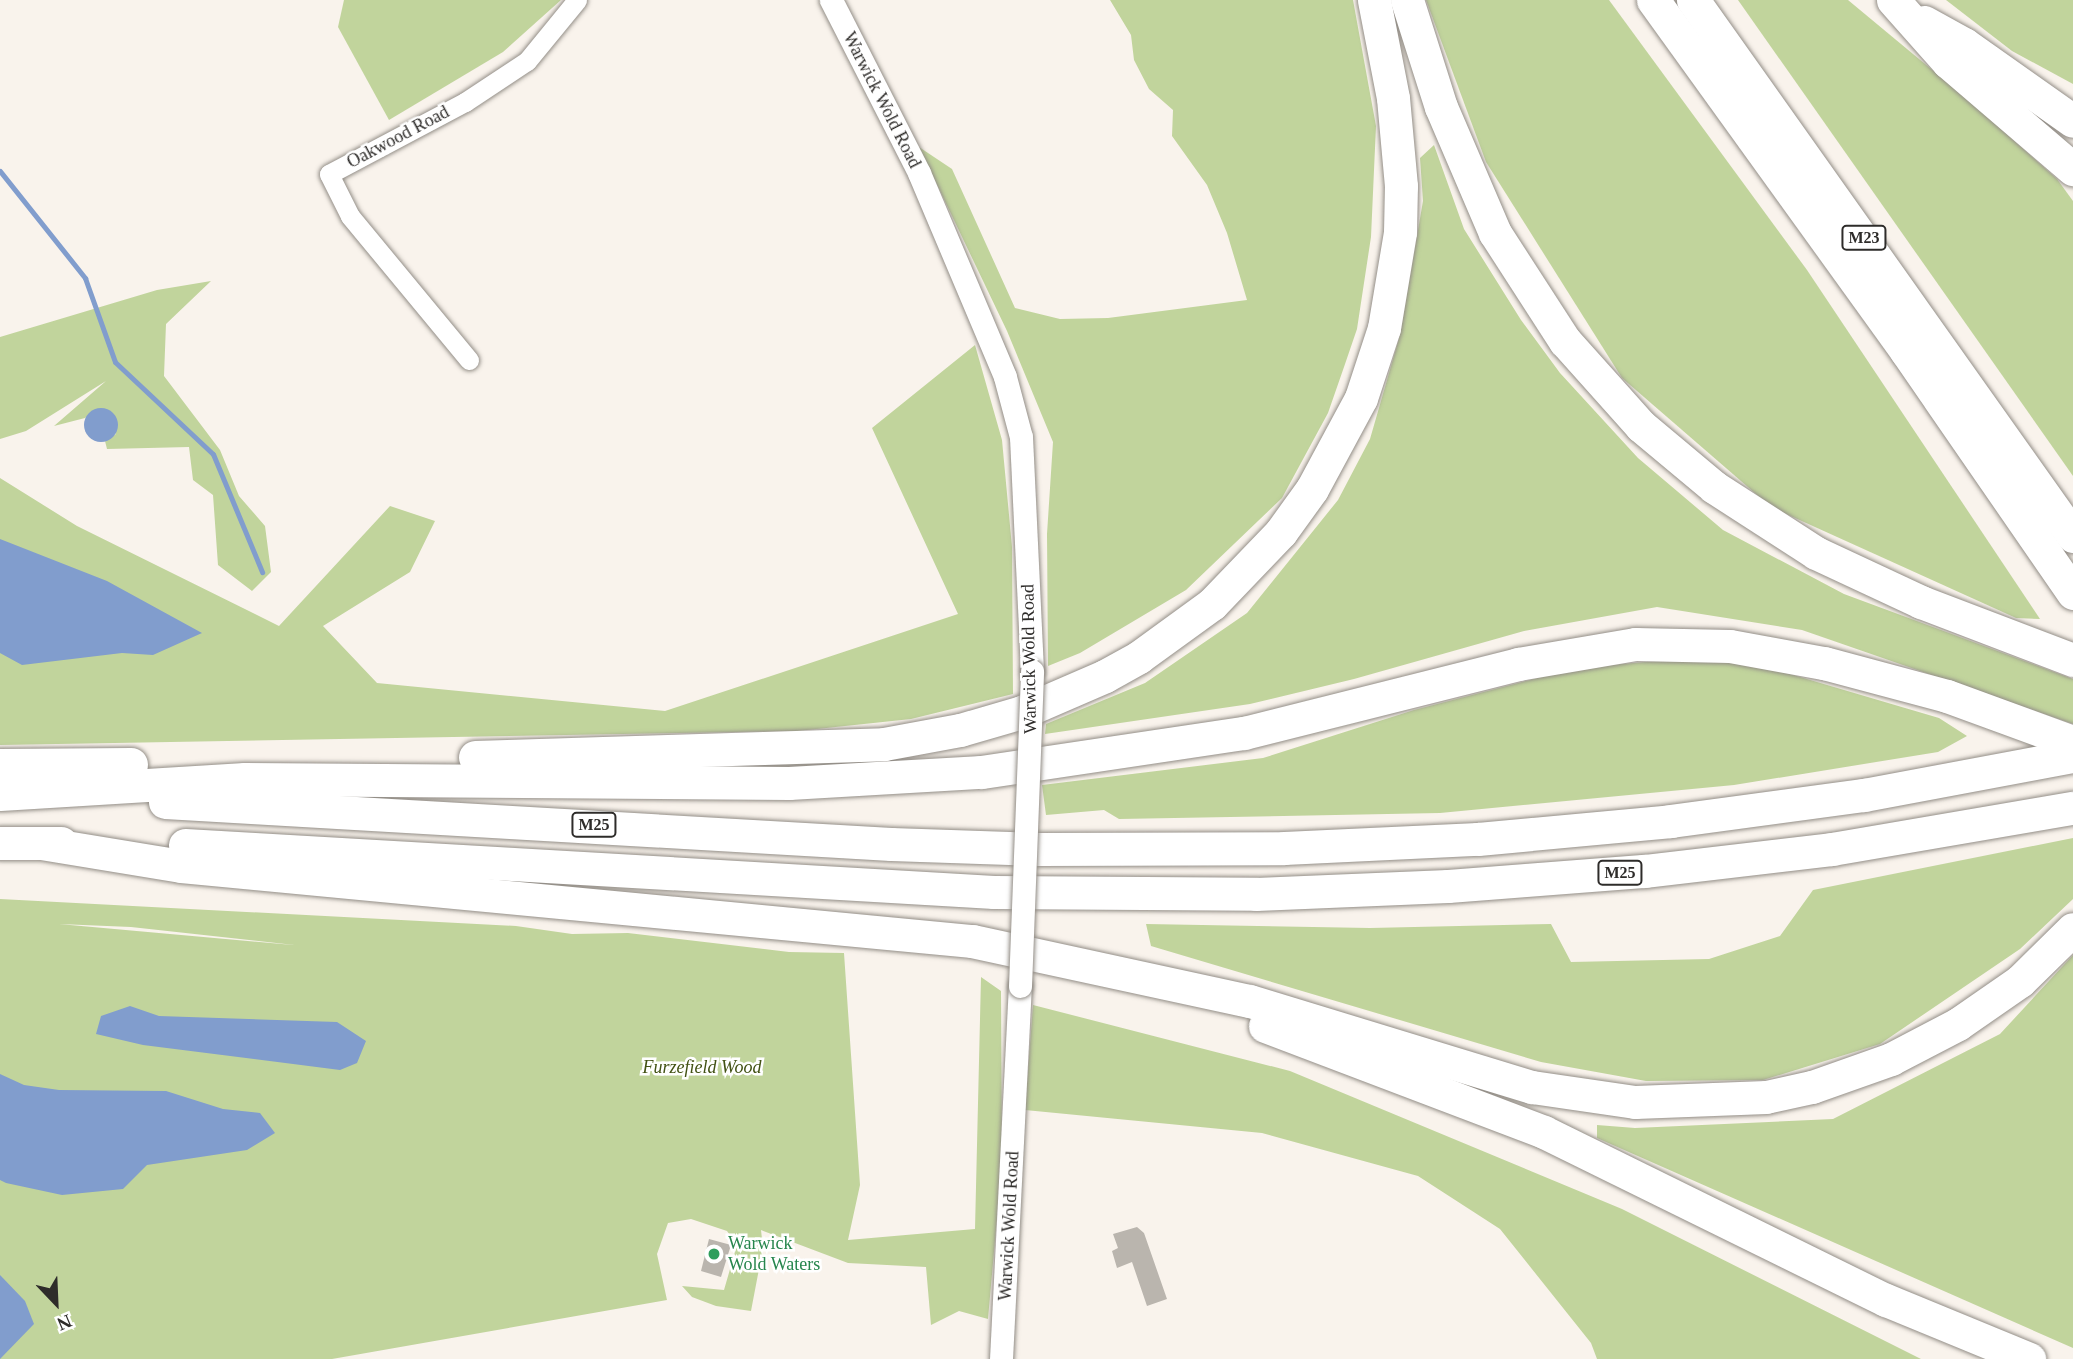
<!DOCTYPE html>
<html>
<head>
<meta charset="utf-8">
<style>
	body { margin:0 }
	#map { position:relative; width:2073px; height:1359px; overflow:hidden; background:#f9f3ec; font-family:Georgia,serif }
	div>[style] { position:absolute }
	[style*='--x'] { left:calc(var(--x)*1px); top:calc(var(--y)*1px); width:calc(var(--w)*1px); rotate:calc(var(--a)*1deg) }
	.green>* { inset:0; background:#c1d49c }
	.water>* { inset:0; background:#819dcd }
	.round { border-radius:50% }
	.stream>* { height:5px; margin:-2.5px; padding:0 2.5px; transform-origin:2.5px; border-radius:2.5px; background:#819dcd }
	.building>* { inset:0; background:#bab5ae }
	.roads { filter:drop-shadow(0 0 2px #938e87) drop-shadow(0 0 2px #938e87) }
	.minor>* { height:19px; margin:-9.5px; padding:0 9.5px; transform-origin:9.5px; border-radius:9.5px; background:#fff }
	.tertiary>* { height:23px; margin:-11.5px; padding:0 11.5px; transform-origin:11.5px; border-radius:11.5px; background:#fff }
	.motorway>* { height:33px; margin:-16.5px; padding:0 16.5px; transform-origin:16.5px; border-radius:16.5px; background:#fff }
	.bridges { filter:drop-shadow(0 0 2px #938e87) drop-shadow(0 0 2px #938e87) }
	.tertiary-bridge>* { height:23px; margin:-11.5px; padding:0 11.5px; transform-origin:11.5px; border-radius:11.5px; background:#fff }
	.dots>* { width:19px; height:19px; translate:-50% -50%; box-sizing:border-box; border:4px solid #fff; border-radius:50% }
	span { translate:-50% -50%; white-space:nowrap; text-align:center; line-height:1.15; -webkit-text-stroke:5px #fff; paint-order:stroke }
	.shield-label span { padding:2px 5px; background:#fff; border:2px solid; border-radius:5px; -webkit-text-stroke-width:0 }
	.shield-label { font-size:16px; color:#2e2c2a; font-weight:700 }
	.street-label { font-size:18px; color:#2e2c2a }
	.park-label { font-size:18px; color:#425214; font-style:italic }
	.leisure-label { font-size:18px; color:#27864d }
	.left { translate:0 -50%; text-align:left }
	.north { position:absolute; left:21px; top:1268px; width:70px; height:70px; -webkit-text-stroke:5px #fff; paint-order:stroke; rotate:157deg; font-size:19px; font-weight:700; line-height:28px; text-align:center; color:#2e2c2a }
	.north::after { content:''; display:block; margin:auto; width:24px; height:32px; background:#2e2c2a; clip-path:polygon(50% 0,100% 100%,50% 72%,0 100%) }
</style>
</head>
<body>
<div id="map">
	<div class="green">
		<div style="clip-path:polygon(344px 0,561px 0,503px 52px,389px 120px,338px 27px)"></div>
		<div style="clip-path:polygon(1110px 0,1353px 0,1376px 126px,1371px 237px,1357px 329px,1344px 367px,1328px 413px,1282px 498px,1186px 590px,1080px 653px,1048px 666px,1047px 534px,1053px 442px,1007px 331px,919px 147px,952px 169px,1015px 308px,1060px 319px,1108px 318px,1247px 300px,1227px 233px,1207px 185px,1172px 136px,1173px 110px,1149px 89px,1134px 60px,1131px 35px)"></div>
		<div style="clip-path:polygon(1426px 0,1609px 0,1807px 270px,2040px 619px,2016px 618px,1771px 507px,1622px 378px,1486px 162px)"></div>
		<div style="clip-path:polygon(1738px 0,1848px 0,1972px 103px,2057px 179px,2073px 201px,2073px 476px)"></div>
		<div style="clip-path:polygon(1946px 0,2073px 0,2073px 84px,2012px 51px)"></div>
		<div style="clip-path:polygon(1434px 145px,1464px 229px,1521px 320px,1560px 373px,1638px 458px,1723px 530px,1844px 594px,2073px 679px,2073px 724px,1802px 630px,1657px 607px,1524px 631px,1354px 679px,1250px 704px,1045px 734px,1046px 724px,1145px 683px,1247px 613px,1338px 500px,1370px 439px,1400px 335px,1423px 201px,1420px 158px)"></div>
		<div style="clip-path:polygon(211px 281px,166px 324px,164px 376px,220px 450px,239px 496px,265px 526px,271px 572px,252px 591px,218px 565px,213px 495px,193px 480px,189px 447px,107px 449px,105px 441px,116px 434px,97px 409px,85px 418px,54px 426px,106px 381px,26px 431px,0 439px,0 337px,157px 290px)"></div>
		<div style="clip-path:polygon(975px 345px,1002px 440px,1012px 547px,1013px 694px,911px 719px,798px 731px,0 745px,0 478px,77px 526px,279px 626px,390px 506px,435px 521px,410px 572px,323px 626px,377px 683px,665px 711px,958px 614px,872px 428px)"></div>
		<div style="clip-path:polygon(1726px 655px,1939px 718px,1967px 736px,1938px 752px,1734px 785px,1440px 813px,1119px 819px,1104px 810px,1046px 815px,1042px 785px,1263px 758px,1414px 710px,1576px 668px)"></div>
		<div style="clip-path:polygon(2073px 838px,2073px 899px,2020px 949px,1880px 1044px,1763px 1080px,1646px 1081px,1541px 1062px,1151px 946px,1146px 924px,1370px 928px,1551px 924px,1571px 962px,1709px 959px,1780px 936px,1813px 890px)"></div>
		<div style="clip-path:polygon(evenodd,0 899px,516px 926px,572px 934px,628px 933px,789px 952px,844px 953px,860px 1185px,848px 1240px,975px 1229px,981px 977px,1001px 991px,1002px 1162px,988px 1319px,959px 1311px,931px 1325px,926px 1267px,848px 1263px,761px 1230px,763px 1248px,751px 1311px,716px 1306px,692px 1297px,682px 1286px,724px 1290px,737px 1245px,727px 1231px,691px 1219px,668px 1223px,657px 1254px,667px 1300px,332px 1359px,0 1359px,0 899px,59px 924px,131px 927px,294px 945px,293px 945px,59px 924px)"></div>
		<div style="clip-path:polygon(2073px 955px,2073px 1348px,1597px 1138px,1597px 1125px,1635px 1128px,1833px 1119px,2000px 1034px)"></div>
		<div style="clip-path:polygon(1033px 1005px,1290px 1071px,1622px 1209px,1921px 1359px,1597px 1359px,1591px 1343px,1500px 1229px,1418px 1176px,1262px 1133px,1025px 1110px)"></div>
	</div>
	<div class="water">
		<div class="round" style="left:84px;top:408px;width:34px;height:34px"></div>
		<div style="clip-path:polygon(0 539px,107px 581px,202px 633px,153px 655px,122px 653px,22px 665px,0 653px)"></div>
		<div style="clip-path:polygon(130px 1006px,159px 1016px,337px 1022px,366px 1041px,357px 1063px,340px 1070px,143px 1045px,96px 1034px,101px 1016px)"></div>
		<div style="clip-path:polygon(0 1074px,24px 1085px,59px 1090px,166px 1091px,223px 1109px,260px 1113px,275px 1133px,247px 1150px,147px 1165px,123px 1189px,62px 1195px,6px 1183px,0 1180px)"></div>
		<div style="clip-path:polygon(0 1275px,25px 1301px,34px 1324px,0 1359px)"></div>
	</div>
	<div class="stream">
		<div style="--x:0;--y:171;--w:137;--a:51.5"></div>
		<div style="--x:85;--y:278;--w:89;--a:70.3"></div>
		<div style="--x:115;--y:362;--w:134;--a:43.2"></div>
		<div style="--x:213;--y:454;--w:128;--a:67.4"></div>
	</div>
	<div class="building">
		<div style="clip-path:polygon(1137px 1227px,1144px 1233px,1167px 1299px,1147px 1306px,1132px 1262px,1117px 1268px,1112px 1251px,1118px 1248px,1113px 1234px)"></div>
		<div style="clip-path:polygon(709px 1239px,731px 1245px,721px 1277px,701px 1271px)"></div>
	</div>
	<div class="roads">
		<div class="minor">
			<div style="--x:469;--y:360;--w:187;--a:-129.6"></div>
			<div style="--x:350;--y:216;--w:47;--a:-116.6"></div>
			<div style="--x:329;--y:174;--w:154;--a:-27.9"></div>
			<div style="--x:465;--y:102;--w:74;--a:-33.5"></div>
			<div style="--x:527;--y:61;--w:79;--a:-50.7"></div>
		</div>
		<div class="tertiary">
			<div style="--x:831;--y:0;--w:194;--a:63"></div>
			<div style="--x:919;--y:173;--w:221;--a:67.1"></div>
			<div style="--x:1005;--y:377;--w:62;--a:75.1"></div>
			<div style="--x:1021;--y:437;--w:234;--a:87.3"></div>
			<div style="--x:1001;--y:1359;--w:373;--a:-87.1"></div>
		</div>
		<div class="motorway">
			<div style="--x:1407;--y:0;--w:112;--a:72.4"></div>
			<div style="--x:1441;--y:107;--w:137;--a:66.8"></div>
			<div style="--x:1495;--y:233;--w:129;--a:57.1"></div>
			<div style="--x:1565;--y:341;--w:114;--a:48.2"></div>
			<div style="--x:1641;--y:426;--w:95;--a:39.9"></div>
			<div style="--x:1714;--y:487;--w:121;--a:32.9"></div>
			<div style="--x:1816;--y:553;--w:116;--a:25"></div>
			<div style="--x:1921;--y:602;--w:163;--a:20.9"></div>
			<div style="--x:1653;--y:0;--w:433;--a:54.2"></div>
			<div style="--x:1906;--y:351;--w:294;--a:55.4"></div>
			<div style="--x:1693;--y:0;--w:657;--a:54.67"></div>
			<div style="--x:1893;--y:0;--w:83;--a:48.4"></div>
			<div style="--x:1948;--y:62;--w:165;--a:40.6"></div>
			<div style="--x:1924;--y:22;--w:46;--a:28.8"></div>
			<div style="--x:1964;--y:44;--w:133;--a:35.2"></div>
			<div style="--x:475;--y:757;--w:409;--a:-1.8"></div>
			<div style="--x:884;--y:744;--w:77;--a:-10.4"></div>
			<div style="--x:960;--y:730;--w:65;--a:-16.2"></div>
			<div style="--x:1022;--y:712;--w:90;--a:-23.4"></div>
			<div style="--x:1105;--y:676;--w:39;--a:-29"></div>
			<div style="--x:1139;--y:657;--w:90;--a:-36"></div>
			<div style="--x:1212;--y:604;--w:100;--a:-46.2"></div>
			<div style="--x:1281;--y:532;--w:53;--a:-54.2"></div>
			<div style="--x:1312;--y:489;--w:103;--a:-61.7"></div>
			<div style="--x:1361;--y:398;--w:74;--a:-71.8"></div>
			<div style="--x:1384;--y:328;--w:97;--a:-80.5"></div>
			<div style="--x:1400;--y:232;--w:46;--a:-88.8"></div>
			<div style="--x:1401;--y:186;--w:88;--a:-95.2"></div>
			<div style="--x:1393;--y:98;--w:100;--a:-101"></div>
			<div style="--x:0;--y:765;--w:131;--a:-0.4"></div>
			<div style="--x:0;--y:794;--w:245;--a:-3.5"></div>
			<div style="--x:245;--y:779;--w:544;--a:0.42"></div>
			<div style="--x:789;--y:783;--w:193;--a:-3.3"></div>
			<div style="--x:982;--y:772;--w:265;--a:-8.5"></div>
			<div style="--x:1244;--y:733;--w:283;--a:-14.1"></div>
			<div style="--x:1518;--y:664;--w:119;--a:-9.7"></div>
			<div style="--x:1635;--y:644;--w:95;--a:1.2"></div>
			<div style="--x:1730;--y:646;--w:96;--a:10.3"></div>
			<div style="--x:1824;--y:663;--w:127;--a:15"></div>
			<div style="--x:1947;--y:696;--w:134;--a:20.1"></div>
			<div style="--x:165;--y:802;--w:727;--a:3.31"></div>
			<div style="--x:891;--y:844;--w:148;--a:1.9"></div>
			<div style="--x:1039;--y:849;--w:245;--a:-0.2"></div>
			<div style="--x:1284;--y:848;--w:194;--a:-2.7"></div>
			<div style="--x:1478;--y:839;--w:194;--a:-5.3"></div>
			<div style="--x:1671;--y:821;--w:195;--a:-7.7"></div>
			<div style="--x:1864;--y:795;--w:213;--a:-10.6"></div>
			<div style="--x:0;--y:843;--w:61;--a:0"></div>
			<div style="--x:41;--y:843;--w:142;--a:9.3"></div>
			<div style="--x:181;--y:866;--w:795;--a:5.42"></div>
			<div style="--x:972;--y:941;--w:284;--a:12.2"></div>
			<div style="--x:1250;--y:1001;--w:295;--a:17"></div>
			<div style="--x:1532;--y:1087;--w:104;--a:8.3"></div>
			<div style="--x:1635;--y:1102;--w:131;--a:-2.2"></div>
			<div style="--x:1766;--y:1097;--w:47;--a:-12.3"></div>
			<div style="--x:1812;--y:1087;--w:84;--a:-19.5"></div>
			<div style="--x:1891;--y:1059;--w:76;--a:-27.6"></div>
			<div style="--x:1958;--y:1024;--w:75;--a:-34.7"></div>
			<div style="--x:2020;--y:981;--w:74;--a:-44.5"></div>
			<div style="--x:185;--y:845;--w:810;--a:3.32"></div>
			<div style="--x:994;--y:892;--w:262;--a:0.4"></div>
			<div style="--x:1256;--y:894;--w:192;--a:-2.4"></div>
			<div style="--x:1448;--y:886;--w:198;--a:-4.4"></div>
			<div style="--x:1645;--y:871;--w:188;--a:-6.7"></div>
			<div style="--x:1832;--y:849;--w:244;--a:-9.7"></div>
			<div style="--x:1265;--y:1026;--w:298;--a:20.8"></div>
			<div style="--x:1544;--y:1132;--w:381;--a:26.2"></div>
			<div style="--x:1886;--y:1300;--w:155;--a:22.4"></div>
		</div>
	</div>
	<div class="bridges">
		<div class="tertiary-bridge">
			<div style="--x:1020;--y:986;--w:315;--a:-87.8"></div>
		</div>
	</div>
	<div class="dots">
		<div style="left:714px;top:1254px;background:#2e9e5b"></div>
	</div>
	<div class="shield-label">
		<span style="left:1864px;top:238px">M23</span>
		<span style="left:594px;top:825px">M25</span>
		<span style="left:1620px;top:873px">M25</span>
	</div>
	<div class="street-label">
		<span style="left:882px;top:100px;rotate:63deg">Warwick Wold Road</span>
		<span style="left:398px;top:137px;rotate:-28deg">Oakwood Road</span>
		<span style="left:1029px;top:659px;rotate:-91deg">Warwick Wold Road</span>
		<span style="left:1009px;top:1226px;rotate:-87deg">Warwick Wold Road</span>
	</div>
	<div class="park-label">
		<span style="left:702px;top:1067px">Furzefield Wood</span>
	</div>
	<div class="leisure-label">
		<span class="left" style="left:728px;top:1254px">Warwick<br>Wold Waters</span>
	</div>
	<div class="north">N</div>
</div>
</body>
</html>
